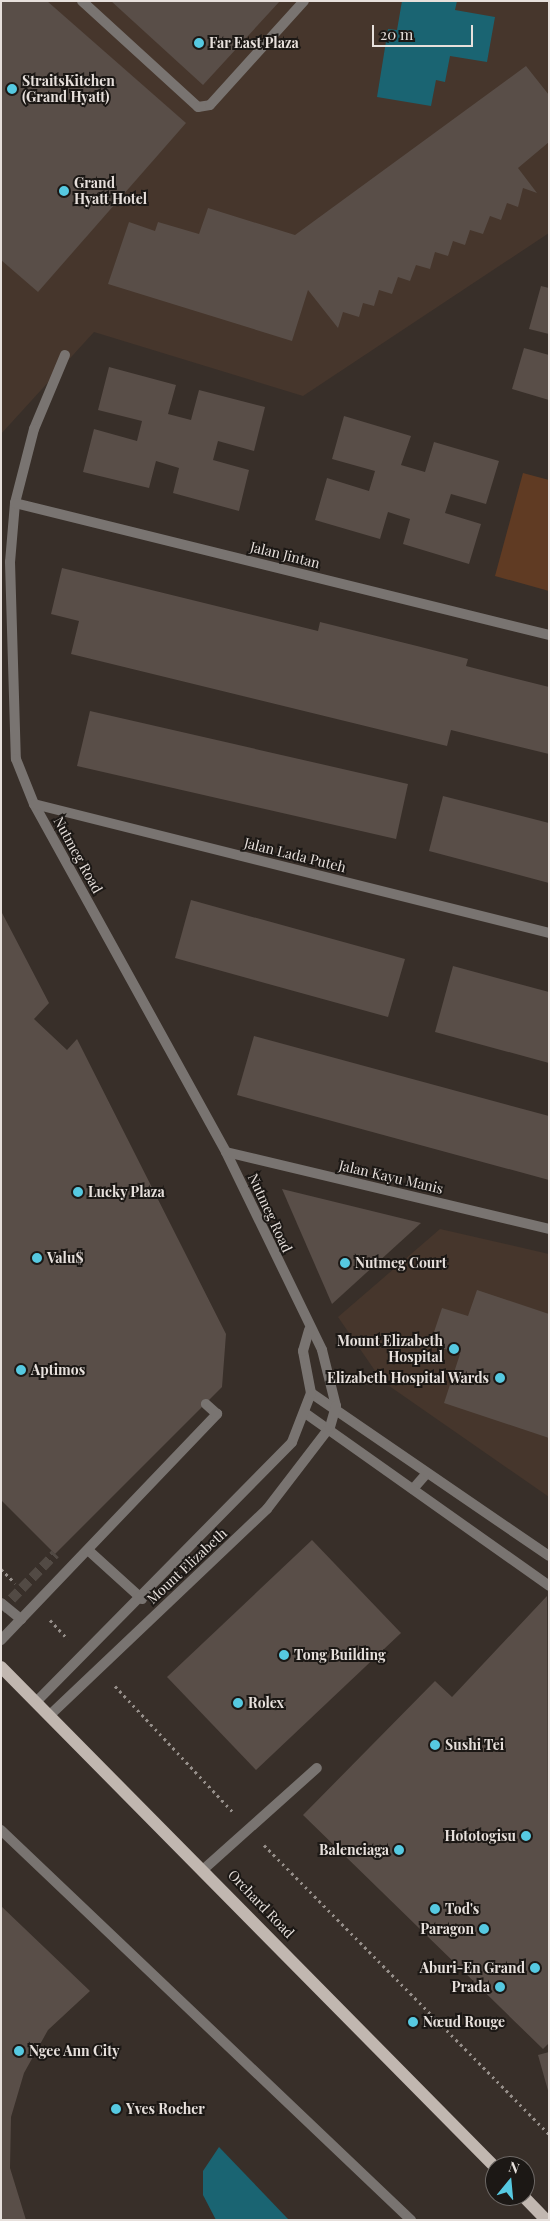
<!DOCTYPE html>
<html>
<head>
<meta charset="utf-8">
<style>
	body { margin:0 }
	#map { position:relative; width:550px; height:2221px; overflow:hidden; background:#382f29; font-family:"Playfair Display",serif }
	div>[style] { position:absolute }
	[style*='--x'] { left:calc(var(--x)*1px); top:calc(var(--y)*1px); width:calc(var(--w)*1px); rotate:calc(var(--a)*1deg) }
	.built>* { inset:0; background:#46362c }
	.green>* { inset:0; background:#603b23 }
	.water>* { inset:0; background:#1a6472 }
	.building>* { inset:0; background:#594e48 }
	.pedestrian-tunnel>* { height:10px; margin-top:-5px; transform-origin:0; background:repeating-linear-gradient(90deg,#524a44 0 10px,transparent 0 15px) }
	.path>* { height:3px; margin-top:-1.5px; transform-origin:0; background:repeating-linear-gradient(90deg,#968f8a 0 2.5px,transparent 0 6.5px) }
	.service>* { height:10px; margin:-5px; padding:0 5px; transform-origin:5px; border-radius:5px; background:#797471 }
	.pedestrian>* { height:10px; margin:-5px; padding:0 5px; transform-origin:5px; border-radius:5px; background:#797471 }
	.minor>* { height:10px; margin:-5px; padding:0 5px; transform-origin:5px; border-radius:5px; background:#797471 }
	.primary>* { height:12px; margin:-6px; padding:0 6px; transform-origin:6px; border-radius:6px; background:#c1b7b0 }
	.dots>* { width:14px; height:14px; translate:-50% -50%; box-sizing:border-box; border:2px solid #1c1815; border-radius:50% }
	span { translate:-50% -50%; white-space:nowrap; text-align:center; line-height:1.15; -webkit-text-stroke:4px #1c1815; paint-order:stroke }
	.poi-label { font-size:14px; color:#e7e0dc; font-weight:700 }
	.left { translate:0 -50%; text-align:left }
	.right { translate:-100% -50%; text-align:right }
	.street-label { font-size:14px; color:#e7e0dc }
	.frame { position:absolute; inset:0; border:2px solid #e7e0dc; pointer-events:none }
	.north { position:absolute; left:485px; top:2156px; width:50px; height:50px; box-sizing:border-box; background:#1c1815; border:1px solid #6d6865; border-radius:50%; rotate:17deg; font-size:14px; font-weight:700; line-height:20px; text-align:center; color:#e7e0dc }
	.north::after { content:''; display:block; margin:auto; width:18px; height:22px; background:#56c9e1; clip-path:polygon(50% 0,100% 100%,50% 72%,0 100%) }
	.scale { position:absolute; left:372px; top:25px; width:101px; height:22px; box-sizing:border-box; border:2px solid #e7e0dc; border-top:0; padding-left:6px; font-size:15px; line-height:18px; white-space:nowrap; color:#e7e0dc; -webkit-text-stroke:4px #1c1815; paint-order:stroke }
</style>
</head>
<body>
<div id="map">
	<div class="built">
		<div style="clip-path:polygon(1px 1px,549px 1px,549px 233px,303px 396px,94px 332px,1px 434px)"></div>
		<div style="clip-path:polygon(440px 1229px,549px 1254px,549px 1497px,382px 1381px,338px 1317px)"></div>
	</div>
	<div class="green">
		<div style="clip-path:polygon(523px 473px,549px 480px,549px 591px,495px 576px)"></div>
	</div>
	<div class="water">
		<div style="clip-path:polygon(402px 1px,457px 1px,455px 10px,495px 17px,487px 62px,450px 56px,445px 82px,436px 80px,431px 106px,377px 97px,388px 29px,397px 30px)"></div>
		<div style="clip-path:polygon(219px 2147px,288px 2219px,216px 2220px,203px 2195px,203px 2171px)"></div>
	</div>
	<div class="building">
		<div style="clip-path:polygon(1px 1px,47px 1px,186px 123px,38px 292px,1px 260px)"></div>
		<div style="clip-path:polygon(111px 1px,280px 1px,203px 85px)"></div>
		<div style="clip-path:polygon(526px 66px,549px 95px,549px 142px,518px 168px,537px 193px,523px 188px,518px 207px,507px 203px,501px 220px,490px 216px,483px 234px,470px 230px,465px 245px,453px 241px,448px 256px,435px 252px,430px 269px,416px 265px,410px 281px,398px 277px,392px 294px,379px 290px,374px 306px,363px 303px,359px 317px,343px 312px,338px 328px,308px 290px,292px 341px,108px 284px,129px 222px,155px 231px,158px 222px,199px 234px,208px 208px,295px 235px)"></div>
		<div style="clip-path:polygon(541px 286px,549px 288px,549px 334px,529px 329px)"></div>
		<div style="clip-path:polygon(524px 348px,549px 355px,549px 400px,512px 389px)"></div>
		<div style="clip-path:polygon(109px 367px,176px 385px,168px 414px,191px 420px,199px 390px,265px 407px,254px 451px,218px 441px,213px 460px,249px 470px,239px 511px,173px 493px,179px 468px,156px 461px,149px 488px,83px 472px,94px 429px,137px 441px,142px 421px,98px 410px)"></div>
		<div style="clip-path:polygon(344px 416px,411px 436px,401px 465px,425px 472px,434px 442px,499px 461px,486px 504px,451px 494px,445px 513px,481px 524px,469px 564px,403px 544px,410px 519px,388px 512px,380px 539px,315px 520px,327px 478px,369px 491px,375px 471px,332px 459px)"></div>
		<div style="clip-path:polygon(62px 568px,318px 631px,320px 622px,417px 646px,468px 659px,466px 666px,549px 687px,549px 754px,451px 730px,447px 746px,71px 654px,79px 621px,51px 614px)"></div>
		<div style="clip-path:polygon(90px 711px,408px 784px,396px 839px,77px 766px)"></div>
		<div style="clip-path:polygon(443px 796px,549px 823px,549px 883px,429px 851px)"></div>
		<div style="clip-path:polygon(191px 900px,405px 959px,388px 1017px,175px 958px)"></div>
		<div style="clip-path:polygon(1px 911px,49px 1003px,34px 1019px,67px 1050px,77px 1039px,226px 1334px,222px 1387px,55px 1554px,1px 1500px)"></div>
		<div style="clip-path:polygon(453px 966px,549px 992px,549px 1063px,435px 1032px)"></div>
		<div style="clip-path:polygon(254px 1036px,549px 1116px,549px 1180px,237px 1095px)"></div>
		<div style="clip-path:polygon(282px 1189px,421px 1223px,332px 1304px)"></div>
		<div style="clip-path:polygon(477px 1290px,549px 1314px,549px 1438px,444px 1403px,460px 1354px,430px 1344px,442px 1308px,468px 1316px)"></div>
		<div style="clip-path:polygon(312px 1540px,401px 1633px,256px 1770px,167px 1677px)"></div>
		<div style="clip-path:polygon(547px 1596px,549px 2043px,543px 2049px,303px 1815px,435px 1681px,452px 1697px)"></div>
		<div style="clip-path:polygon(1px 1906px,90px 1991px,48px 2030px,24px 2073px,11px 2117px,10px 2168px,26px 2220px,1px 2220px)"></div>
		<div style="clip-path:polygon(549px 2052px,549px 2094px,538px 2055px)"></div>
	</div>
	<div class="pedestrian-tunnel">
		<div style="--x:1;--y:1610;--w:78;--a:-46"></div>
	</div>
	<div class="path">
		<div style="--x:1;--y:1569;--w:20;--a:45"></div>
		<div style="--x:50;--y:1620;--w:26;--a:47"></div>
		<div style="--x:115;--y:1686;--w:174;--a:46.9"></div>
		<div style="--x:264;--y:1845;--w:406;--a:45.4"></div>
	</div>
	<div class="service">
		<div style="--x:82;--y:1;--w:157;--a:42.4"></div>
		<div style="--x:198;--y:107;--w:12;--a:-9"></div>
		<div style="--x:210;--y:105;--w:140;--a:-47.9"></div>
		<div style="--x:413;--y:1489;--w:20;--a:-49"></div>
		<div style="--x:88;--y:1550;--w:73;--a:42.2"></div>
		<div style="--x:1;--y:1603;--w:26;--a:39"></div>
		<div style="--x:1;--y:1640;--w:313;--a:-46.3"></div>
		<div style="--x:217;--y:1414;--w:15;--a:-138"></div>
		<div style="--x:205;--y:1868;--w:150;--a:-41.8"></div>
	</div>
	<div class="pedestrian">
		<div style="--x:1;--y:1830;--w:566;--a:43.57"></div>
	</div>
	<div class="minor">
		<div style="--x:65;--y:355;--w:80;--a:112.7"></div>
		<div style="--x:34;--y:429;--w:76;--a:104.4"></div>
		<div style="--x:15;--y:503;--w:59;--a:94.8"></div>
		<div style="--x:10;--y:562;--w:197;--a:88.3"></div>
		<div style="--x:16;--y:759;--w:48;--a:68.2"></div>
		<div style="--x:34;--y:804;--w:397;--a:61.1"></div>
		<div style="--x:226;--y:1152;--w:220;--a:64.1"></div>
		<div style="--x:322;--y:1350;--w:58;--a:76"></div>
		<div style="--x:15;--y:503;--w:550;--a:13.88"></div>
		<div style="--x:34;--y:804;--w:531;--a:14.06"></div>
		<div style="--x:226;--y:1152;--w:332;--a:13.4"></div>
		<div style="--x:311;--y:1393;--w:288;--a:34.4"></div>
		<div style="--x:305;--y:1413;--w:299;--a:35.3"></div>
		<div style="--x:37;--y:1701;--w:363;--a:-45.4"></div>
		<div style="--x:292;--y:1442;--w:53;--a:-68.8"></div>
		<div style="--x:311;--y:1393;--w:43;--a:-100.8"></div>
		<div style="--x:303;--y:1351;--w:22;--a:-74"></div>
		<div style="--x:51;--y:1714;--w:298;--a:-43.5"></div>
		<div style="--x:267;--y:1509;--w:103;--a:-52.5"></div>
		<div style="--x:330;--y:1427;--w:22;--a:-74"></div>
	</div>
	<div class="primary">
		<div style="--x:1;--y:1667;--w:703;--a:45.35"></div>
		<div style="--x:523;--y:2196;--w:33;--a:46"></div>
	</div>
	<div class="dots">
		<div style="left:199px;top:43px;background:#56c9e1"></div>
		<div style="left:12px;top:89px;background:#56c9e1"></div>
		<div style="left:64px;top:191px;background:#56c9e1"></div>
		<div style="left:78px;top:1192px;background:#56c9e1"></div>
		<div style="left:37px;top:1258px;background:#56c9e1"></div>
		<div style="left:345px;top:1263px;background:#56c9e1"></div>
		<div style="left:454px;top:1349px;background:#56c9e1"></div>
		<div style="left:21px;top:1370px;background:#56c9e1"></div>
		<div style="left:500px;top:1378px;background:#56c9e1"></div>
		<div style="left:284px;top:1655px;background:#56c9e1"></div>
		<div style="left:238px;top:1703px;background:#56c9e1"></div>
		<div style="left:435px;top:1745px;background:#56c9e1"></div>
		<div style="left:526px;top:1836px;background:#56c9e1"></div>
		<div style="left:399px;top:1850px;background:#56c9e1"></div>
		<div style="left:435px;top:1909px;background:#56c9e1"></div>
		<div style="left:484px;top:1929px;background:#56c9e1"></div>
		<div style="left:535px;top:1968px;background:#56c9e1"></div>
		<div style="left:500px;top:1987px;background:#56c9e1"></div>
		<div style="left:413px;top:2022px;background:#56c9e1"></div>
		<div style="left:19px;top:2051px;background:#56c9e1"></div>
		<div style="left:116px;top:2109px;background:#56c9e1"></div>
	</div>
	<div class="poi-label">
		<span class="left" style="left:209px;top:43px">Far East Plaza</span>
		<span class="left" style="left:22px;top:89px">StraitsKitchen<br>(Grand Hyatt)</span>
		<span class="left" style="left:74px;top:191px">Grand<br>Hyatt Hotel</span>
		<span class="left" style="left:88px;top:1192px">Lucky Plaza</span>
		<span class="left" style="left:47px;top:1258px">Valu$</span>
		<span class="left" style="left:355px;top:1263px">Nutmeg Court</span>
		<span class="right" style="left:443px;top:1349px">Mount Elizabeth<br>Hospital</span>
		<span class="left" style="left:31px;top:1370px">Aptimos</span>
		<span class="right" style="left:489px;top:1378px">Elizabeth Hospital Wards</span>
		<span class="left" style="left:294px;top:1655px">Tong Building</span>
		<span class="left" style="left:248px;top:1703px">Rolex</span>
		<span class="left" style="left:445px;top:1745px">Sushi Tei</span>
		<span class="right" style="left:516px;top:1836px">Hototogisu</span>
		<span class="right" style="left:389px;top:1850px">Balenciaga</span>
		<span class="left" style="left:445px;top:1909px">Tod's</span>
		<span class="right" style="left:474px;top:1929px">Paragon</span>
		<span class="right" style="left:525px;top:1968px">Aburi-En Grand</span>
		<span class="right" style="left:490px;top:1987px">Prada</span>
		<span class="left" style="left:423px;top:2022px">Nœud Rouge</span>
		<span class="left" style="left:29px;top:2051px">Ngee Ann City</span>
		<span class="left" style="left:126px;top:2109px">Yves Rocher</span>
	</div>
	<div class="street-label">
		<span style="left:285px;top:555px;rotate:14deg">Jalan Jintan</span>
		<span style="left:78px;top:855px;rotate:61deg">Nutmeg Road</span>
		<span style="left:295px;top:855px;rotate:14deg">Jalan Lada Puteh</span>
		<span style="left:391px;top:1177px;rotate:13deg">Jalan Kayu Manis</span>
		<span style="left:270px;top:1213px;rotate:65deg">Nutmeg Road</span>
		<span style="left:187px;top:1566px;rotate:-43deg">Mount Elizabeth</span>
		<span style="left:261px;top:1904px;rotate:46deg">Orchard Road</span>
	</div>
	<div class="frame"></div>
	<div class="north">N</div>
	<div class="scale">20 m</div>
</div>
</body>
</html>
